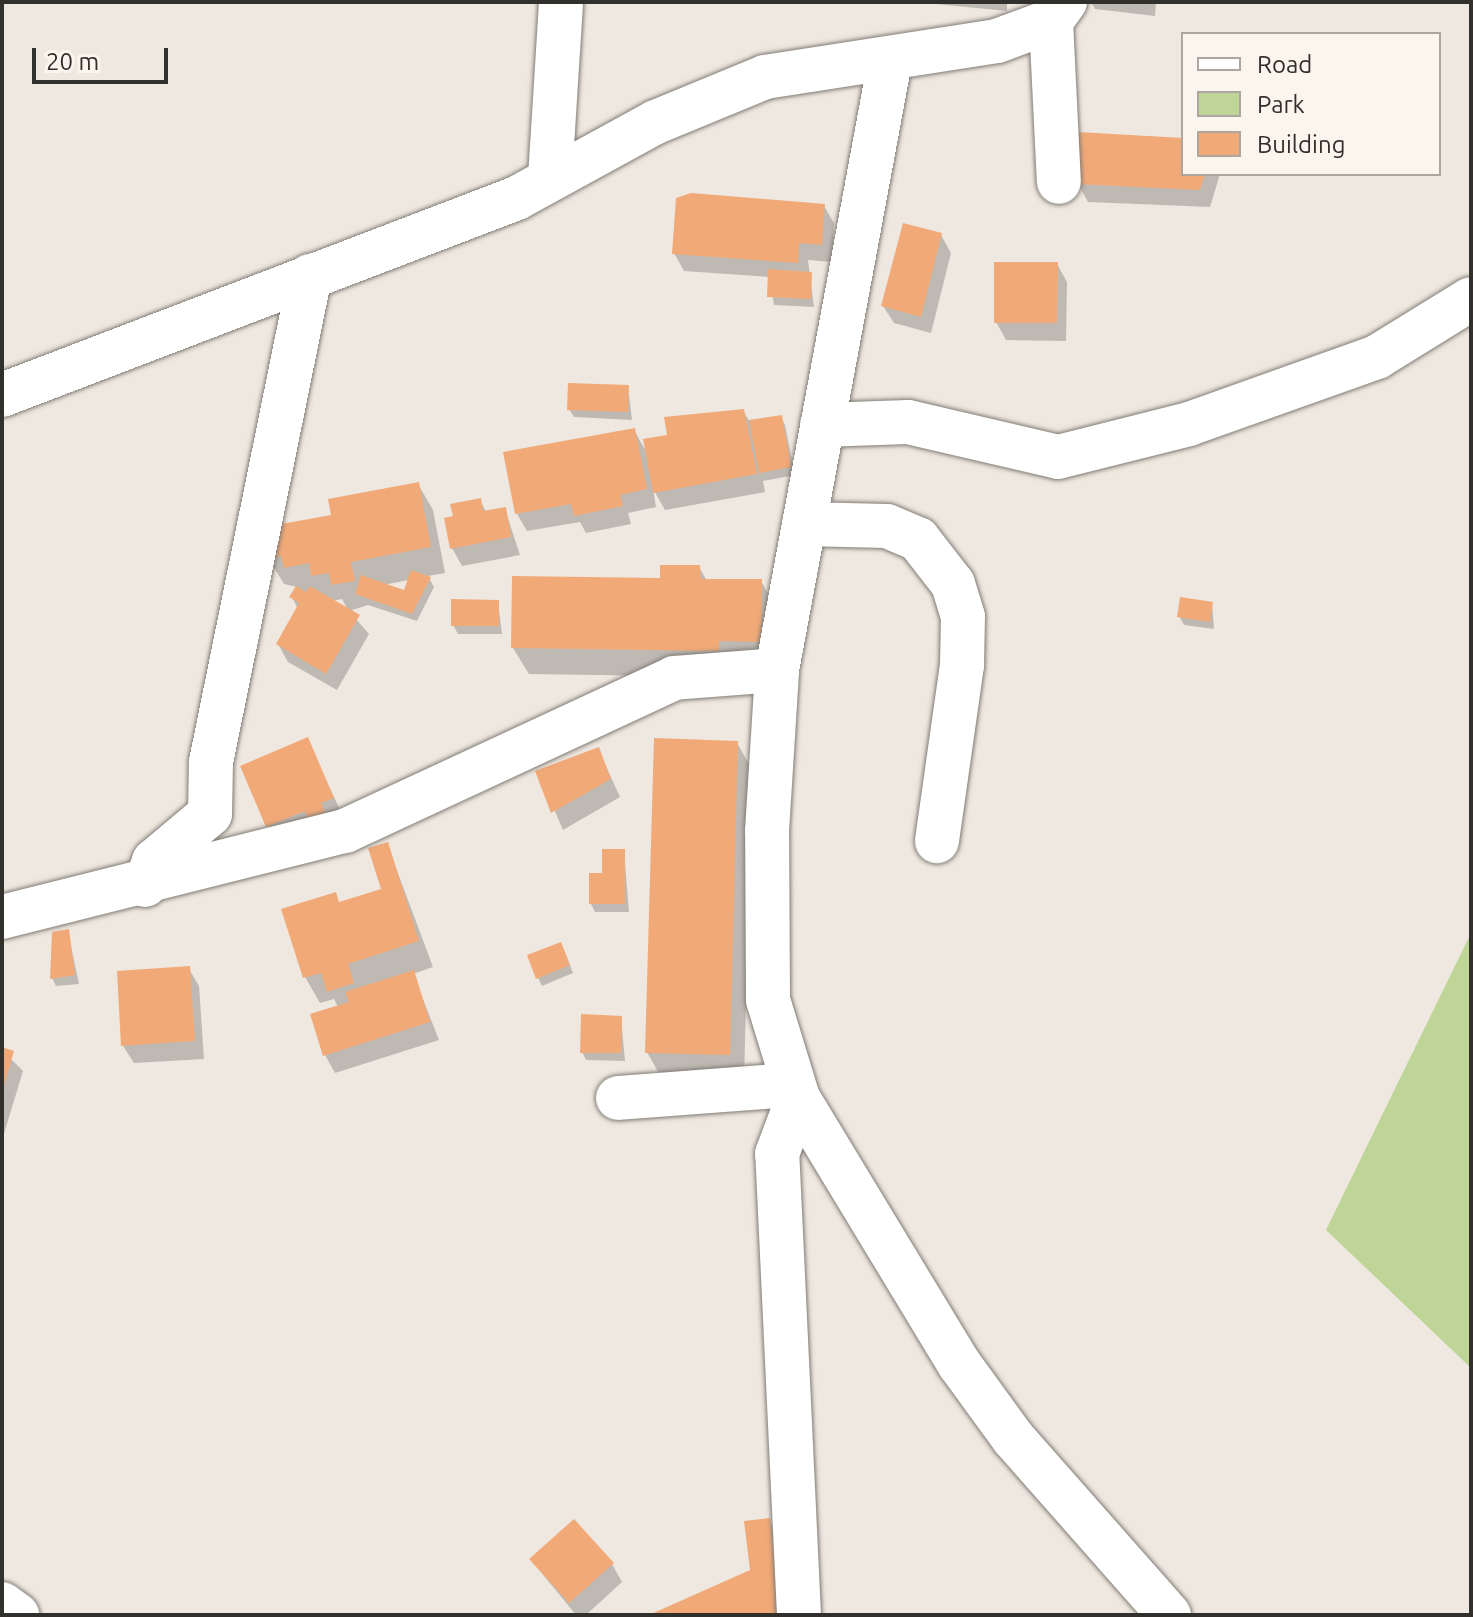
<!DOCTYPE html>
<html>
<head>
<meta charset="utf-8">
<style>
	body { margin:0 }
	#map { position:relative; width:1473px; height:1617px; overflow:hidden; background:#eee8e0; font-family:Ubuntu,sans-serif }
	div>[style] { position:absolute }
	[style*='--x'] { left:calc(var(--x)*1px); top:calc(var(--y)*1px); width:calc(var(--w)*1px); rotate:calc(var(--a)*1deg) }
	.green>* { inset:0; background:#bed597 }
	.shadow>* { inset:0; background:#0003 }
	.building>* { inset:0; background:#f1a978 }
	.roads { filter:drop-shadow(0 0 2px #817c74) drop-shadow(0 0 2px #817c74) }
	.street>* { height:44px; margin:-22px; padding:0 22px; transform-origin:22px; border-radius:22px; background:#fff }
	span { translate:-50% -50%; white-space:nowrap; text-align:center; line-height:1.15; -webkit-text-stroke:7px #fbf5ed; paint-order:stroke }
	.frame { position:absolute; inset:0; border:4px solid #32302c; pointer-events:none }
	.legend { position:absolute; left:1181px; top:32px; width:260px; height:144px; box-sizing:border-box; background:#fbf5ed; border:2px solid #aba6a0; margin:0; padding:10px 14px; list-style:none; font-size:24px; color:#32302c }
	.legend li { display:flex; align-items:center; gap:16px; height:40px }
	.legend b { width:40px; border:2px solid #aba6a0 }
	.scale { position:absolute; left:32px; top:48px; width:136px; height:36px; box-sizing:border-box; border:4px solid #32302c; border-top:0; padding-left:10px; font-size:24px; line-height:28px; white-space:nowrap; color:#32302c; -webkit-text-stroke:6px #fbf5ed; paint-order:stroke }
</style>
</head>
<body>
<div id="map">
	<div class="green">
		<div style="clip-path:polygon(1471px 933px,1471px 1368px,1326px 1230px)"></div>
	</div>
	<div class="shadow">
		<div style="clip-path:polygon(915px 2px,1007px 2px,1007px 11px)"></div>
		<div style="clip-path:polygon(1091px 2px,1156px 2px,1155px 16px,1095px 9px)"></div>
		<div style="clip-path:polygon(1183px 140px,1183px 174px,1220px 174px,1210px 207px,1088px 202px,1078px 184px)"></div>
		<div style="clip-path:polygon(824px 206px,834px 223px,832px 262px,808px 260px,814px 307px,774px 305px,770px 277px,684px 271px,674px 253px)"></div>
		<div style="clip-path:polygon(941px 235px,951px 253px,931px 333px,894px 323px,883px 306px)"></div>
		<div style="clip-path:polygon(1057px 264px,1067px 282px,1066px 341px,1006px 340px,996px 322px)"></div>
		<div style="clip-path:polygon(628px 387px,632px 420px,574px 417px,569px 409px)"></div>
		<div style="clip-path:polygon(743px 411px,750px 422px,780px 417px,785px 425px,795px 475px,763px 481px,765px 492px,665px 510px,653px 489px,656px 507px,628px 513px,631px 524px,586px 533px,580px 522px,527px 531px,517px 514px,634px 430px,647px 453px,670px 436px)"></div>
		<div style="clip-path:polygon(evenodd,418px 484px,433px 510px,445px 573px,428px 576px,434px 587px,417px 621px,368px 605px,349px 611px,369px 634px,337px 690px,288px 662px,278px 644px,298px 609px,292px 597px,297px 587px,284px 584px,268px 558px,333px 516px,418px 484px,409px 580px,405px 592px,383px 585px,409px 580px,418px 484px,342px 599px,348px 610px,332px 601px,342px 599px)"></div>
		<div style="clip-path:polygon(480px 500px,486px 512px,505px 509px,520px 555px,462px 566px,452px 548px,455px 518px)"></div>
		<div style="clip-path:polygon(699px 567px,707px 581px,761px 581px,776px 608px,775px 668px,733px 677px,529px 674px,513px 648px)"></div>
		<div style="clip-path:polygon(498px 602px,502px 634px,458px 634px,453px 625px)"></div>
		<div style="clip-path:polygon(1212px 603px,1214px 629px,1184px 625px,1179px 616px)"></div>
		<div style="clip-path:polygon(307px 740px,343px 816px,278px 844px,268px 826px)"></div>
		<div style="clip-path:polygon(737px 743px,752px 769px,744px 1081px,662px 1079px,647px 1052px)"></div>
		<div style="clip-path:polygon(598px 749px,620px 797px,563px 830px,538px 772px)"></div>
		<div style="clip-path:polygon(387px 844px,433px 967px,413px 974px,439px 1040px,335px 1073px,325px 1055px,338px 1007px,334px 999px,320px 1003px,305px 977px,335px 895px,340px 904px,384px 890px)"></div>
		<div style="clip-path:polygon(624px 851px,629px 912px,595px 912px,591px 904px,604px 875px)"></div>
		<div style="clip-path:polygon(68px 932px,79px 984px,56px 986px,52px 978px)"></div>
		<div style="clip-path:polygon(565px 953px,573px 973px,542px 986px,538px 978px)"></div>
		<div style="clip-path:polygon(189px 969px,199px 986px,204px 1059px,134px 1063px,123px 1046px)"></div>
		<div style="clip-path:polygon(621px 1018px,625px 1061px,586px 1060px,582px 1052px)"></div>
		<div style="clip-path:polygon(2px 1050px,23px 1071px,3px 1137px,2px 1137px)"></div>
		<div style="clip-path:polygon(769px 1520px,784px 1547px,791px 1615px,654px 1615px,752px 1571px)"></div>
		<div style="clip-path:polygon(531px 1560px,612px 1564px,622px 1582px,586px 1615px,576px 1615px)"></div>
	</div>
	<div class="building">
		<div style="clip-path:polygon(1078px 132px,1183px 138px,1183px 174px,1205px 174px,1200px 190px,1076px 184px)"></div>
		<div style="clip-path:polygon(691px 193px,825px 204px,822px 245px,799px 243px,798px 263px,672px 254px,676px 198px)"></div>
		<div style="clip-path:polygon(903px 223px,942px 233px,921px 317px,881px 306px)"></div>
		<div style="clip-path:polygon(994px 262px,1058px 262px,1057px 323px,994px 323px)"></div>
		<div style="clip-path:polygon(768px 269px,812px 272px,811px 299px,767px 297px)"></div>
		<div style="clip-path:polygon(568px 383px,629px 385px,628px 412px,567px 410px)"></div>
		<div style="clip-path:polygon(744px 409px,757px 474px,653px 493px,643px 439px,667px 435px,664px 417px)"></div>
		<div style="clip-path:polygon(782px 415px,791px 467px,759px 473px,749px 420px)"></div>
		<div style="clip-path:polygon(635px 428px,647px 489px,620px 495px,623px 506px,574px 516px,571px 504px,515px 514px,503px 452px)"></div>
		<div style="clip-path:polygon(419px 482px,431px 547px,351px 562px,355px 581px,331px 585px,329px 573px,311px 576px,309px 563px,284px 568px,281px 556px,267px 559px,276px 525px,331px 515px,328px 499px)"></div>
		<div style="clip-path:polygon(481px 498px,483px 511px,506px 507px,511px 537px,450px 549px,444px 518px,453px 516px,450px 504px)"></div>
		<div style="clip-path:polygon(660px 565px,700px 565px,701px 579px,762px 579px,761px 642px,719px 641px,719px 651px,511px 648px,512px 576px,660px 578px)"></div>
		<div style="clip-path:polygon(411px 570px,431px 577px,412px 614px,355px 594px,361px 575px,404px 590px)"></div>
		<div style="clip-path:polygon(296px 586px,306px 592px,310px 586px,360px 615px,326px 674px,276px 644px,299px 603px,289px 597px)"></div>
		<div style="clip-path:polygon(1180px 597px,1213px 602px,1210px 622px,1177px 617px)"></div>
		<div style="clip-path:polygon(451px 599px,499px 600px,499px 626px,451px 626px)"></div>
		<div style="clip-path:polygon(308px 737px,334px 798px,321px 803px,327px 818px,310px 825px,305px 811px,266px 827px,240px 766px)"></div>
		<div style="clip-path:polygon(654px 738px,738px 741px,730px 1055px,645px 1053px)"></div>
		<div style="clip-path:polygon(599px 747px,611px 779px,551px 813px,535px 771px)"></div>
		<div style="clip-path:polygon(388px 842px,419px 941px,348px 964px,354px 983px,327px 992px,321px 973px,303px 978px,281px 909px,336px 892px,339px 902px,381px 889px,368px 848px)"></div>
		<div style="clip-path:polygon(602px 849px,625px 849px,625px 904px,589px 904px,589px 873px,602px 873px)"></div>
		<div style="clip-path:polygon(69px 929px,75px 975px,50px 979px,52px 932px)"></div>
		<div style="clip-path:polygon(561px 942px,570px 965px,536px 979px,527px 955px)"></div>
		<div style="clip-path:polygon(190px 966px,195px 1041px,121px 1046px,117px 971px)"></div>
		<div style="clip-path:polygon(414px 970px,430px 1022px,323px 1056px,310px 1014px,349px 1002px,345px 992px)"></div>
		<div style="clip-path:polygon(581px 1014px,622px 1016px,621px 1053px,580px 1053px)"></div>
		<div style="clip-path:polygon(2px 1047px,14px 1051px,3px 1089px,2px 1089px)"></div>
		<div style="clip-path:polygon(770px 1518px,779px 1615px,649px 1615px,750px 1570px,744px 1521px)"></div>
		<div style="clip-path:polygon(574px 1519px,614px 1563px,569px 1603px,529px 1559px)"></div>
	</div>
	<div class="roads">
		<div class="street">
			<div style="--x:1051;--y:21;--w:161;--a:87.2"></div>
			<div style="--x:550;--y:178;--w:176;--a:-86.4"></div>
			<div style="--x:2;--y:395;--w:551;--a:-20.93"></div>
			<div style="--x:517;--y:198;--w:158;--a:-28.7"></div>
			<div style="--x:656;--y:122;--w:118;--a:-22.4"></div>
			<div style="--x:765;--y:77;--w:235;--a:-8.8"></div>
			<div style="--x:997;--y:41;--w:58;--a:-20.3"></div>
			<div style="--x:1051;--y:21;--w:24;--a:-54"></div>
			<div style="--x:822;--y:425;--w:86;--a:-2"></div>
			<div style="--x:908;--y:422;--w:154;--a:13.1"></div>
			<div style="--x:1058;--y:457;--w:135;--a:-14.1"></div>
			<div style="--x:1189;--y:424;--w:200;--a:-19.6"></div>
			<div style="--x:1377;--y:357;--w:110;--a:-31.7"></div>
			<div style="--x:804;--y:524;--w:83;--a:1.4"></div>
			<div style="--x:887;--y:526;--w:34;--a:23"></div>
			<div style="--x:918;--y:539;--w:57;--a:52.1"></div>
			<div style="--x:953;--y:584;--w:34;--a:73"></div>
			<div style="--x:963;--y:617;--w:48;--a:91.2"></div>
			<div style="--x:962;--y:665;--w:178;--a:98.1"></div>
			<div style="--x:145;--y:885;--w:26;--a:-69"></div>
			<div style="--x:154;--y:861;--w:73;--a:-40"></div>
			<div style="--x:210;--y:814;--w:52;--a:-88.9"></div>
			<div style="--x:211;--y:762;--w:496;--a:-78.5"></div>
			<div style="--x:2;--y:917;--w:354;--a:-14.1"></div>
			<div style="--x:345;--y:831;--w:363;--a:-24.9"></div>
			<div style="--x:674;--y:678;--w:103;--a:-4.4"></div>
			<div style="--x:618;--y:1098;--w:174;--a:-4.3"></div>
			<div style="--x:798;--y:1098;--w:312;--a:58.8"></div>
			<div style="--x:960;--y:1365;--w:90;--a:54"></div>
			<div style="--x:1013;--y:1438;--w:236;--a:48.6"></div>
			<div style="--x:2;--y:1604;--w:19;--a:36"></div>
			<div style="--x:799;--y:1615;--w:462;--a:-92.7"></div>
			<div style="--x:777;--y:1154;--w:60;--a:-69.4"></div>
			<div style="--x:798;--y:1098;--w:102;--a:-107"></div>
			<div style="--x:768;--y:1000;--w:169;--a:-90.3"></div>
			<div style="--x:767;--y:831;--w:161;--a:-86.4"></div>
			<div style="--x:777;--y:670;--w:619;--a:-79.49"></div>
		</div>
	</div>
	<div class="frame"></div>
	<ul class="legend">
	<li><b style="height:10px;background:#fff"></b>Road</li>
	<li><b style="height:22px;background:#bed597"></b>Park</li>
	<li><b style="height:22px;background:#f1a978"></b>Building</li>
	</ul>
	<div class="scale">20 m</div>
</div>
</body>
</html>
